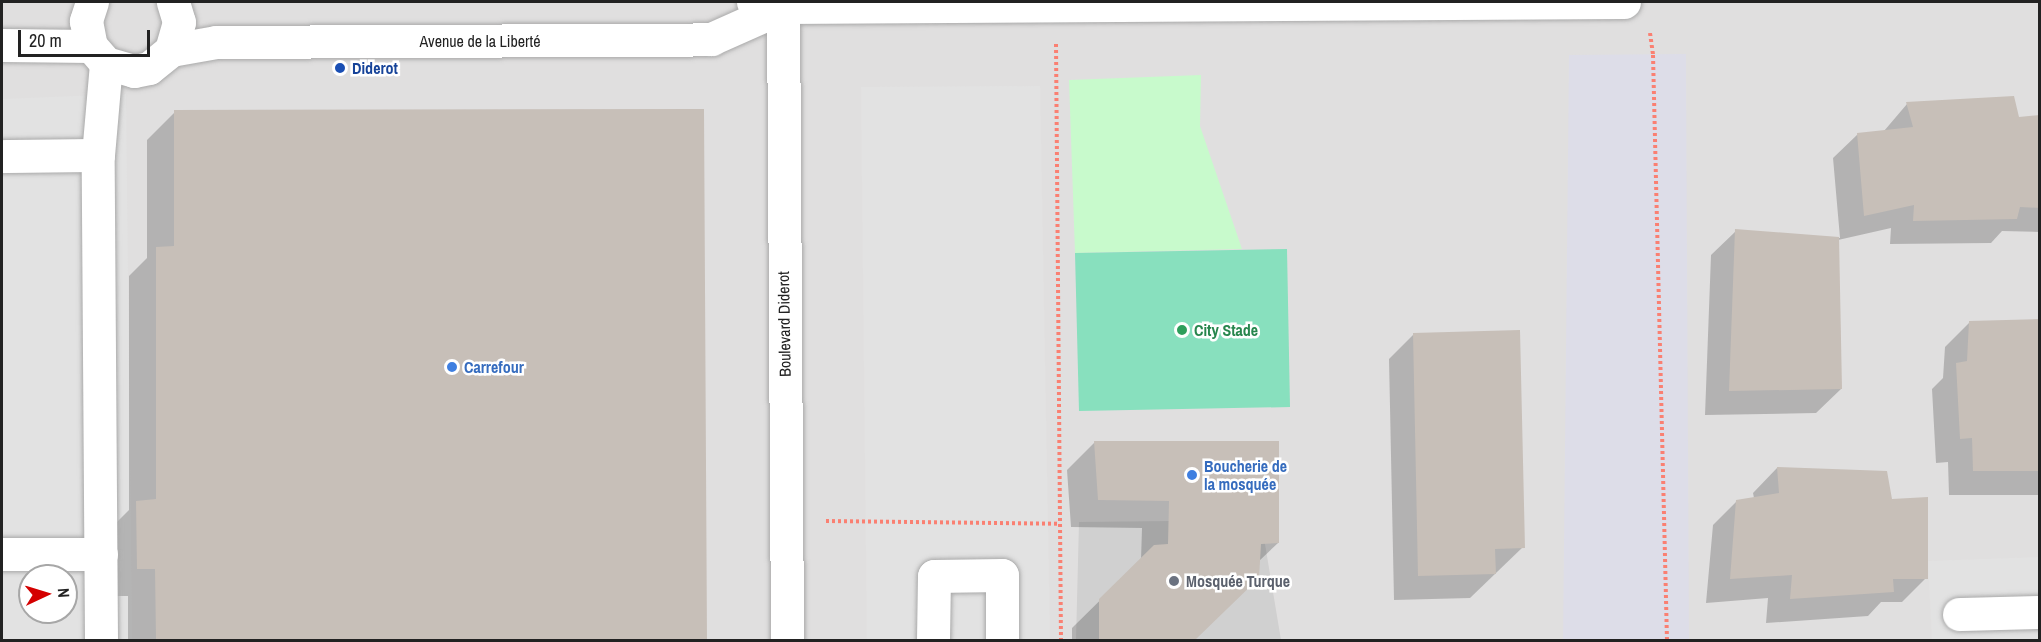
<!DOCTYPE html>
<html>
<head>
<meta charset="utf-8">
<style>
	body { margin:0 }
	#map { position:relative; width:2041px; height:642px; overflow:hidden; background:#f2efe9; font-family:"Archivo Narrow",sans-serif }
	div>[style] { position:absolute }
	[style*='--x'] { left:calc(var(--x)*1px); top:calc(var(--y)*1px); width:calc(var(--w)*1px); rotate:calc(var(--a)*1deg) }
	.residential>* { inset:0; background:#e0dfdf }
	.religious>* { inset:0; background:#d0d0d0 }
	.park>* { inset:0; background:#c8facc }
	.pitch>* { inset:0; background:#88e0be }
	.parking>* { inset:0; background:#e2e2e2 }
	.plaza>* { inset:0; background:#dddde8 }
	.shadow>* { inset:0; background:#0003 }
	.building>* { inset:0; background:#c7bfb8 }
	.path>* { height:4px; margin-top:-2px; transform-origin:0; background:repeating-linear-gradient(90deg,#fa8072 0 3px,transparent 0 6px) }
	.roads { filter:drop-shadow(0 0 2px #a9a9a9) drop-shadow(0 0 2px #a9a9a9) }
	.minor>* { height:33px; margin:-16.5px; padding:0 16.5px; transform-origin:16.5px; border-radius:16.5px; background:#fff }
	.dots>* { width:16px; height:16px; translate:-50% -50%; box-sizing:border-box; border:3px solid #fff; border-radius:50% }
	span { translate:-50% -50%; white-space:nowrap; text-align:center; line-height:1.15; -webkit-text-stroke:5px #fff; paint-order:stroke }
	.street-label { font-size:16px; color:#222 }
	.transit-label { font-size:16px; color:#164399; font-weight:700 }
	.left { translate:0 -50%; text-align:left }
	.leisure-label { font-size:16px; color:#27864d; font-weight:700 }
	.shop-label { font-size:16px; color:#366cbe; font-weight:700 }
	.worship-label { font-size:16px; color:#5b616d; font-weight:700 }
	.frame { position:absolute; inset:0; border:3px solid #222; pointer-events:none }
	.north { position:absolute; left:18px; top:564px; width:60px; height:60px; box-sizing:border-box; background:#fff; border:2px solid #a7a7a7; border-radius:50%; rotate:86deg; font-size:16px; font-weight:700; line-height:24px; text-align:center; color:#222 }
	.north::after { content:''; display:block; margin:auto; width:21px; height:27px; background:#d40000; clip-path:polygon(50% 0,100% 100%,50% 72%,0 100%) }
	.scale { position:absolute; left:18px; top:30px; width:132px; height:27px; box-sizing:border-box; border:3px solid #222; border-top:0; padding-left:8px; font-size:18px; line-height:21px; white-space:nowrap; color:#222; -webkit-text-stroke:4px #fff; paint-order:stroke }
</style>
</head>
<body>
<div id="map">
	<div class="residential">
		<div style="clip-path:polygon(evenodd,2px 2px,2039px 2px,2039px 640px,2px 640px,2px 2px,30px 576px,66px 576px,66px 612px,30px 612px,30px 576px)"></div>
	</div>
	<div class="religious">
		<div style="clip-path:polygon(1261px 520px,1281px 640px,1076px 640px,1079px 522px)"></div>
	</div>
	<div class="park">
		<div style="clip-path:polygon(1201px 75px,1200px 126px,1242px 249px,1075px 253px,1069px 80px)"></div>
	</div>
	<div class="pitch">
		<div style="clip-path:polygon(1287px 249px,1290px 407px,1079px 411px,1075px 253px)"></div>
	</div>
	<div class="parking">
		<div style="clip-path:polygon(1040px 86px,1050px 640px,867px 640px,861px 87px)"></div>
		<div style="clip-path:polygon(evenodd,126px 94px,132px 640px,2px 640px,2px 99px,126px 94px,30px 576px,66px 576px,66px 612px,30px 612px,30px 576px)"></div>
		<div style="clip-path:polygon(2039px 557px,2039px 640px,1932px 640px,1928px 561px)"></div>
	</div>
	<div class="plaza">
		<div style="clip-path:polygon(1686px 54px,1689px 640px,1563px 640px,1569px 55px)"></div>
	</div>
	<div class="shadow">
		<div style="clip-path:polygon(1907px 104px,2018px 119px,2040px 117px,2040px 232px,2002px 231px,1991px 243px,1890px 244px,1891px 228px,1838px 240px,1841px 389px,1816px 413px,1705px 415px,1711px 255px,1736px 231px,1840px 238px,1833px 158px,1858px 134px,1884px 131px)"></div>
		<div style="clip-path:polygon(702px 110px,706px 640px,128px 640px,128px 596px,110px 596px,109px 530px,129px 510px,129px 276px,147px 258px,147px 140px,175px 112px)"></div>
		<div style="clip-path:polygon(2040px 320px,2040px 495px,1949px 495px,1948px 462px,1936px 463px,1932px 389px,1943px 378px,1945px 347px,1970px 322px)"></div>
		<div style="clip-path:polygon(1414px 334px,1523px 547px,1470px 598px,1394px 600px,1389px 359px)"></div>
		<div style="clip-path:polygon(1095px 442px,1278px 543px,1258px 562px,1257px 577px,1193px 640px,1072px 640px,1072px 628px,1141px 560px,1142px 528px,1071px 527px,1067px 470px)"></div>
		<div style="clip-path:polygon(1777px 468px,1891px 501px,1926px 578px,1902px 602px,1881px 602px,1868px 616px,1766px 623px,1768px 598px,1706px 603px,1713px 525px,1737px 501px,1754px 498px,1753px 493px)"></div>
	</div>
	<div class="building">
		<div style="clip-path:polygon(2014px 96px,2019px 117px,2040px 115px,2040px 208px,2020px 207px,2017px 219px,1913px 221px,1914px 205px,1864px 216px,1857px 133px,1913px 127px,1906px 102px)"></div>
		<div style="clip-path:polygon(704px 109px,707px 640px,156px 640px,155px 569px,137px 569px,136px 501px,156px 499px,156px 247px,174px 246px,174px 110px)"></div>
		<div style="clip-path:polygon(1735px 229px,1839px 237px,1842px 389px,1729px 391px)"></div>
		<div style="clip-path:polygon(2040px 319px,2040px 471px,1973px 471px,1972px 438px,1960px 439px,1956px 363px,1967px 361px,1969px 321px)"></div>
		<div style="clip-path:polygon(1520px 330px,1525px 548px,1495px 549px,1496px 574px,1418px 576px,1413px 333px)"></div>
		<div style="clip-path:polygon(1094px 441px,1279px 441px,1279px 543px,1261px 544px,1259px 578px,1195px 640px,1099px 640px,1099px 599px,1154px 545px,1168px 544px,1169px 501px,1098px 500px)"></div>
		<div style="clip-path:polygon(1777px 467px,1887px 471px,1892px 499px,1928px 497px,1928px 579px,1893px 579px,1894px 592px,1790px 599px,1792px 575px,1730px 579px,1736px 500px,1779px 493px)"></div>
	</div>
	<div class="path">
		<div style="--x:1650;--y:33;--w:22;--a:82"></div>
		<div style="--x:1653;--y:55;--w:585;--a:88.63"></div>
		<div style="--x:1056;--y:44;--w:596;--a:89.52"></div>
		<div style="--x:826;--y:521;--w:234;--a:0.7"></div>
	</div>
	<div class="roads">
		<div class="minor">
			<div style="--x:92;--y:2;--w:20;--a:108"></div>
			<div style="--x:86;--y:21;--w:25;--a:79"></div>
			<div style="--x:91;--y:46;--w:23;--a:49"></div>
			<div style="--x:106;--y:63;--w:29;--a:16"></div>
			<div style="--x:134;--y:71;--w:15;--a:-11"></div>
			<div style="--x:149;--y:68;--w:28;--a:-39"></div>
			<div style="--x:171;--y:50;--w:29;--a:-74"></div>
			<div style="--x:179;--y:22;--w:21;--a:-107"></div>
			<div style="--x:753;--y:2;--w:30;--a:9"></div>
			<div style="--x:783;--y:7;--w:841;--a:-0.34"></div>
			<div style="--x:783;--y:2;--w:638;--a:89.64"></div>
			<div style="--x:2;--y:45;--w:89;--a:0.6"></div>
			<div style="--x:171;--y:50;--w:46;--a:-10.1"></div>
			<div style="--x:216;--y:42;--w:495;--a:-0.3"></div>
			<div style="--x:711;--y:39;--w:79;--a:-24"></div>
			<div style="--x:2;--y:156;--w:96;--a:-0.6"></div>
			<div style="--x:2;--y:554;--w:99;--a:0"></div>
			<div style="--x:1959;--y:614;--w:81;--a:-1.4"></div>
			<div style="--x:101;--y:640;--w:485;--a:-90.4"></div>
			<div style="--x:98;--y:155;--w:92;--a:-85"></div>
			<div style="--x:933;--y:640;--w:64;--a:-89.1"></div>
			<div style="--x:934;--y:576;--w:68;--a:-0.8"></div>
			<div style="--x:1002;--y:575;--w:65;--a:90"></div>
		</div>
	</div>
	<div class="dots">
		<div style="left:340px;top:68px;background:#1a4fb4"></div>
		<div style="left:1182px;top:330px;background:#2e9e5b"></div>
		<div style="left:452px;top:367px;background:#3f7fe0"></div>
		<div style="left:1192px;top:475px;background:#3f7fe0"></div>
		<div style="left:1174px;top:581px;background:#6b7280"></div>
	</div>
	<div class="street-label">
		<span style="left:480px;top:41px">Avenue de la Liberté</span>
		<span style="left:784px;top:324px;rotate:-91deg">Boulevard Diderot</span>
	</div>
	<div class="transit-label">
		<span class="left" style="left:352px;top:68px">Diderot</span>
	</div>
	<div class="leisure-label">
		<span class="left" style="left:1194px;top:330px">City Stade</span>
	</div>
	<div class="shop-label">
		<span class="left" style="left:464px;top:367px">Carrefour</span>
		<span class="left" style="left:1204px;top:475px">Boucherie de<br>la mosquée</span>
	</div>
	<div class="worship-label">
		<span class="left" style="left:1186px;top:581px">Mosquée Turque</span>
	</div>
	<div class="frame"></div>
	<div class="north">N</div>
	<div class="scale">20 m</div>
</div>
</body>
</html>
